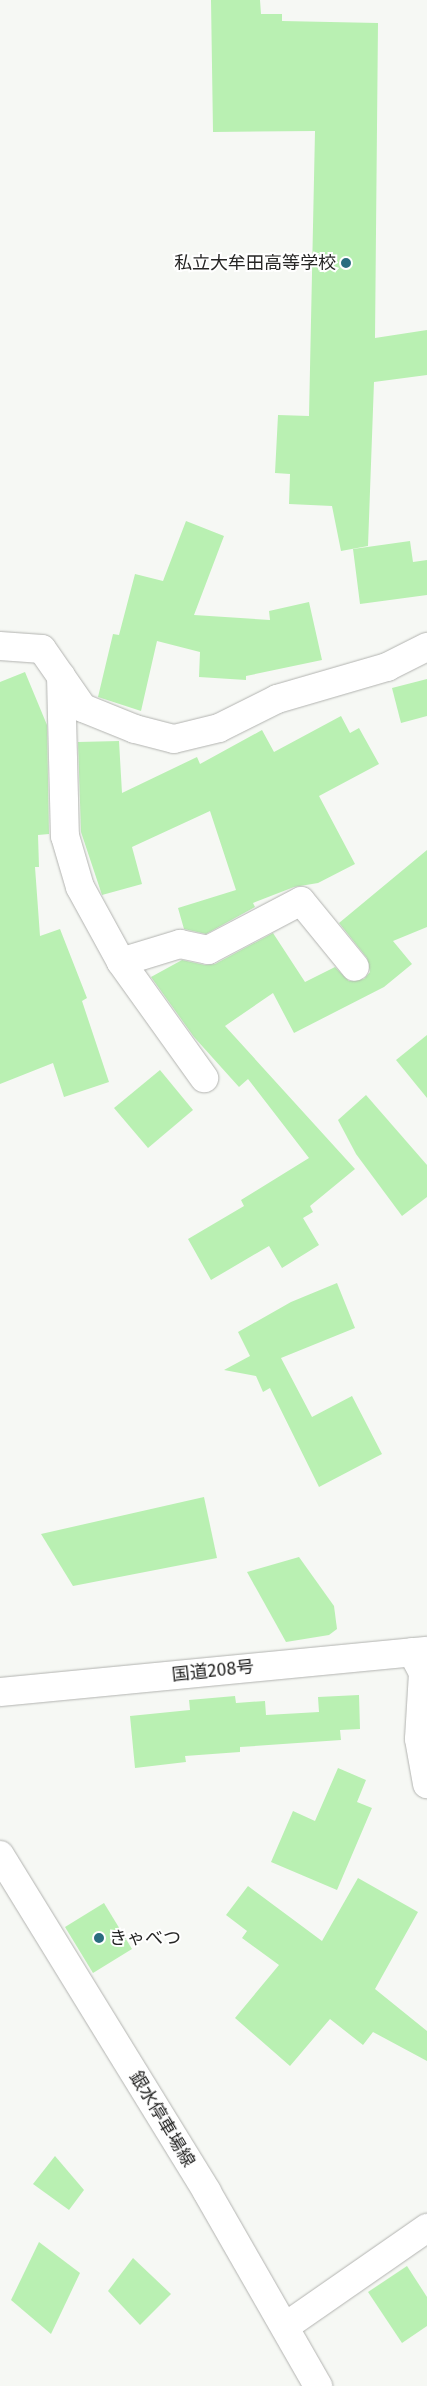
<!DOCTYPE html>
<html>
<head>
<meta charset="utf-8">
<style>
	body { margin:0 }
	#map { position:relative; width:427px; height:2386px; overflow:hidden; background:#f6f8f4; font-family:"Fira Sans","Noto Sans JP",sans-serif }
	div>[style] { position:absolute }
	[style*='--x'] { left:calc(var(--x)*1px); top:calc(var(--y)*1px); width:calc(var(--w)*1px); rotate:calc(var(--a)*1deg) }
	.building>* { inset:0; background:#b9f0b2 }
	.roads { filter:drop-shadow(0 0 1px #b2b3b0) drop-shadow(0 0 1px #b2b3b0) }
	.street>* { height:28px; margin:-14px; padding:0 14px; transform-origin:14px; border-radius:14px; background:#fff }
	.secondary>* { height:28px; margin:-14px; padding:0 14px; transform-origin:14px; border-radius:14px; background:#fff }
	.highway>* { height:28px; margin:-14px; padding:0 14px; transform-origin:14px; border-radius:14px; background:#fff }
	.dots>* { width:14px; height:14px; translate:-50% -50%; box-sizing:border-box; border:2px solid #fff; border-radius:50% }
	span { translate:-50% -50%; white-space:nowrap; text-align:center; line-height:1.15; -webkit-text-stroke:4px #fff; paint-order:stroke }
	.poi-label { font-size:18px; color:#262625 }
	.right { translate:-100% -50%; text-align:right }
	.left { translate:0 -50%; text-align:left }
	.street-label { font-size:18px; color:#262625 }
</style>
</head>
<body>
<div id="map">
	<div class="building">
		<div style="clip-path:polygon(211px 0,260px 0,261px 14px,282px 14px,282px 21px,378px 23px,375px 338px,427px 330px,427px 375px,374px 382px,368px 546px,341px 551px,332px 506px,289px 504px,290px 474px,275px 473px,278px 415px,309px 416px,315px 131px,213px 132px)"></div>
		<div style="clip-path:polygon(186px 521px,224px 536px,194px 615px,270px 620px,269px 611px,309px 602px,322px 660px,246px 676px,246px 680px,199px 677px,200px 652px,157px 641px,141px 711px,98px 697px,113px 634px,119px 635px,135px 574px,163px 581px)"></div>
		<div style="clip-path:polygon(410px 541px,413px 562px,427px 560px,427px 595px,360px 604px,353px 549px)"></div>
		<div style="clip-path:polygon(25px 672px,47px 725px,49px 834px,38px 835px,39px 867px,35px 867px,40px 936px,60px 929px,87px 998px,82px 1001px,109px 1082px,64px 1097px,53px 1063px,0 1084px,0 682px)"></div>
		<div style="clip-path:polygon(427px 679px,427px 716px,401px 723px,392px 688px)"></div>
		<div style="clip-path:polygon(341px 716px,350px 733px,359px 728px,379px 764px,319px 796px,355px 864px,318px 883px,294px 887px,253px 903px,255px 907px,206px 934px,184px 929px,178px 908px,236px 890px,210px 811px,132px 847px,142px 884px,102px 895px,81px 832px,78px 742px,119px 741px,122px 793px,197px 757px,200px 764px,262px 730px,274px 752px)"></div>
		<div style="clip-path:polygon(427px 850px,427px 927px,393px 941px,412px 964px,384px 987px,294px 1033px,273px 993px,225px 1026px,355px 1169px,310px 1206px,313px 1212px,303px 1218px,319px 1245px,282px 1268px,269px 1246px,211px 1280px,188px 1239px,244px 1206px,241px 1200px,309px 1158px,248px 1079px,239px 1087px,194px 1037px,151px 977px,182px 960px,205px 965px,215px 964px,273px 933px,305px 982px,335px 967px,349px 981px,364px 979px,370px 972px,367px 958px,339px 923px)"></div>
		<div style="clip-path:polygon(427px 1035px,427px 1098px,396px 1060px)"></div>
		<div style="clip-path:polygon(160px 1070px,193px 1110px,148px 1148px,114px 1108px)"></div>
		<div style="clip-path:polygon(366px 1095px,427px 1165px,427px 1197px,402px 1216px,356px 1154px,338px 1120px)"></div>
		<div style="clip-path:polygon(337px 1283px,355px 1328px,281px 1358px,312px 1417px,352px 1396px,382px 1454px,319px 1487px,270px 1388px,263px 1392px,256px 1376px,224px 1370px,250px 1356px,238px 1332px,291px 1302px)"></div>
		<div style="clip-path:polygon(204px 1497px,217px 1558px,73px 1586px,41px 1534px)"></div>
		<div style="clip-path:polygon(299px 1557px,334px 1606px,337px 1629px,329px 1635px,286px 1642px,247px 1572px)"></div>
		<div style="clip-path:polygon(359px 1695px,360px 1729px,340px 1730px,341px 1740px,240px 1747px,240px 1752px,185px 1756px,186px 1762px,135px 1768px,130px 1716px,190px 1710px,189px 1700px,235px 1696px,236px 1703px,265px 1701px,266px 1715px,319px 1712px,318px 1697px)"></div>
		<div style="clip-path:polygon(338px 1768px,366px 1780px,357px 1802px,372px 1808px,337px 1890px,271px 1862px,293px 1811px,315px 1821px)"></div>
		<div style="clip-path:polygon(358px 1878px,418px 1912px,375px 1989px,427px 2031px,427px 2061px,373px 2032px,363px 2045px,330px 2019px,290px 2066px,235px 2018px,279px 1965px,242px 1938px,247px 1931px,226px 1915px,248px 1886px,322px 1941px)"></div>
		<div style="clip-path:polygon(104px 1903px,132px 1949px,93px 1973px,65px 1927px)"></div>
		<div style="clip-path:polygon(55px 2156px,84px 2190px,69px 2210px,33px 2184px)"></div>
		<div style="clip-path:polygon(39px 2242px,80px 2273px,51px 2334px,11px 2300px)"></div>
		<div style="clip-path:polygon(133px 2258px,171px 2294px,140px 2325px,108px 2291px)"></div>
		<div style="clip-path:polygon(407px 2266px,427px 2297px,427px 2326px,402px 2343px,368px 2292px)"></div>
	</div>
	<div class="roads">
		<div class="street">
			<div style="--x:0;--y:646;--w:42;--a:4.1"></div>
			<div style="--x:42;--y:649;--w:72;--a:55.2"></div>
			<div style="--x:83;--y:708;--w:56;--a:22"></div>
			<div style="--x:135;--y:729;--w:40;--a:14.4"></div>
			<div style="--x:174;--y:739;--w:46;--a:-13.7"></div>
			<div style="--x:219;--y:728;--w:65;--a:-26.6"></div>
			<div style="--x:277;--y:699;--w:115;--a:-16.2"></div>
			<div style="--x:387;--y:667;--w:45;--a:-26.6"></div>
			<div style="--x:61;--y:676;--w:160;--a:88.6"></div>
			<div style="--x:65;--y:836;--w:53;--a:73.6"></div>
			<div style="--x:80;--y:887;--w:85;--a:61.3"></div>
			<div style="--x:121;--y:962;--w:143;--a:54.4"></div>
			<div style="--x:121;--y:962;--w:62;--a:-17"></div>
			<div style="--x:180;--y:944;--w:29;--a:12"></div>
			<div style="--x:208;--y:950;--w:105;--a:-27.8"></div>
			<div style="--x:301;--y:901;--w:85;--a:50.7"></div>
			<div style="--x:412;--y:1652;--w:24;--a:62"></div>
			<div style="--x:423;--y:1673;--w:66;--a:93.5"></div>
			<div style="--x:419;--y:1739;--w:46;--a:79.9"></div>
			<div style="--x:286;--y:2326;--w:172;--a:-34.8"></div>
		</div>
		<div class="secondary">
			<div style="--x:0;--y:1855;--w:395;--a:58.4"></div>
			<div style="--x:207;--y:2192;--w:224;--a:60.2"></div>
		</div>
		<div class="highway">
			<div style="--x:0;--y:1692;--w:429;--a:-5.5"></div>
		</div>
	</div>
	<div class="dots">
		<div style="left:346px;top:263px;background:#2a6d7f"></div>
		<div style="left:99px;top:1938px;background:#2a6d7f"></div>
	</div>
	<div class="poi-label">
		<span class="right" style="left:336px;top:263px">私立大牟田高等学校</span>
		<span class="left" style="left:109px;top:1938px">きゃべつ</span>
	</div>
	<div class="street-label">
		<span style="left:213px;top:1671px;rotate:-6deg">国道208号</span>
		<span style="left:162px;top:2119px;rotate:59deg">銀水停車場線</span>
	</div>
</div>
</body>
</html>
